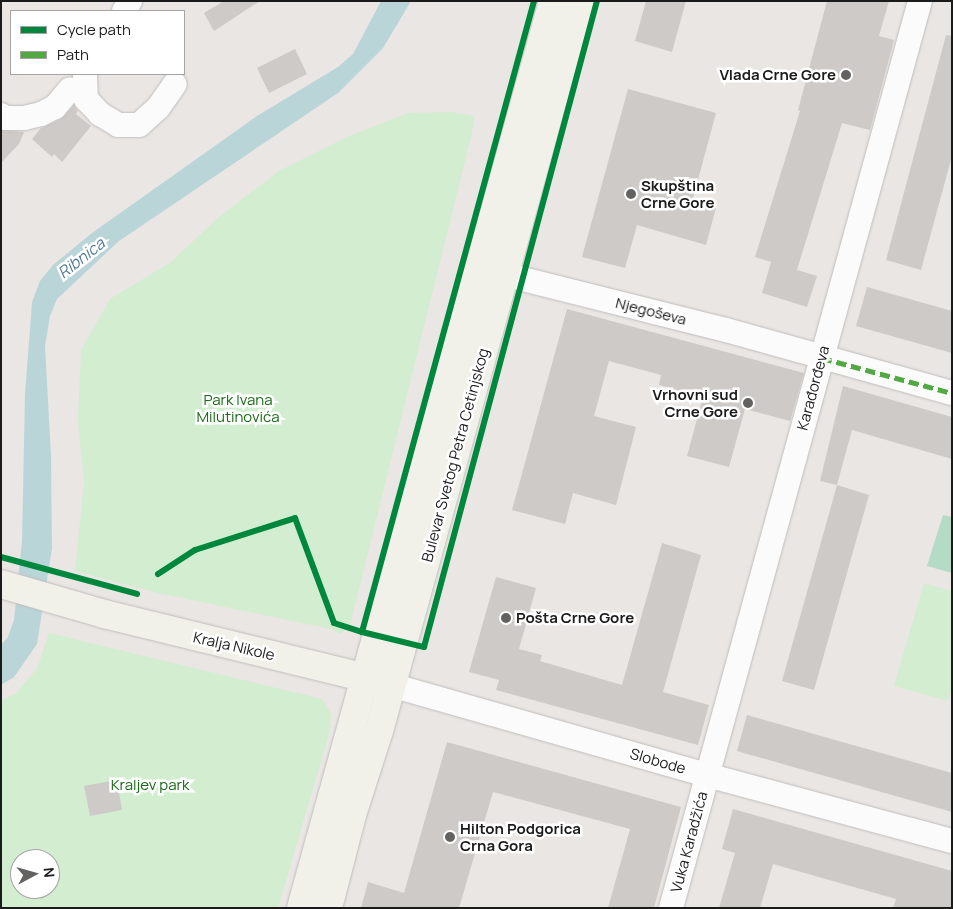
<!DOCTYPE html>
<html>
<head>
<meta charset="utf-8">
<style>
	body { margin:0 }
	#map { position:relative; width:953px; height:909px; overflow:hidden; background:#e9e6e3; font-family:Manrope,sans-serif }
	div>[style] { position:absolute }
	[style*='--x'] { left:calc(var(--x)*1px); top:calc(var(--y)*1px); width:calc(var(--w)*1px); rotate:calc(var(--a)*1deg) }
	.park>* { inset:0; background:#d3edd0 }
	.pitch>* { inset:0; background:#b3dbc6 }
	.water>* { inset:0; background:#bad5d8 }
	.building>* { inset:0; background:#cecac8 }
	.roads { filter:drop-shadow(0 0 1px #bfbdbc) drop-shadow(0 0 1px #bfbdbc) }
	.street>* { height:24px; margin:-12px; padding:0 12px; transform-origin:12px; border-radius:12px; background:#fcfbfb }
	.secondary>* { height:28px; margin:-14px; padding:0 14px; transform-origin:14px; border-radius:14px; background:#f1f0e9 }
	.quiet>* { height:5px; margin-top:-2.5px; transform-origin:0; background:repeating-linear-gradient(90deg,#52a943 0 10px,transparent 0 15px) }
	.cycleway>* { height:6px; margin:-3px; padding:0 3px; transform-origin:3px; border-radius:3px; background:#00873e }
	.dots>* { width:14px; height:14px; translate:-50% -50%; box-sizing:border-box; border:2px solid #fff; border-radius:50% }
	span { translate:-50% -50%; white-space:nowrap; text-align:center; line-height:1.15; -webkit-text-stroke:5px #fff; paint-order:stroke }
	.poi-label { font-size:15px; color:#1b1b1b; font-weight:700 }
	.right { translate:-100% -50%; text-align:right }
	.left { translate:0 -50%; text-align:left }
	.street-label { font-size:15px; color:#1b1b1b }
	.park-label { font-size:15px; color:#176b16 }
	.water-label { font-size:16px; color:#507a98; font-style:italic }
	.frame { position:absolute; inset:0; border:2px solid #1b1b1b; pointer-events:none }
	.legend { position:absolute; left:10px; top:10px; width:175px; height:65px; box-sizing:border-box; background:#fff; border:1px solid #a4a4a4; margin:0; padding:6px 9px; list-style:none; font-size:15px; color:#1b1b1b }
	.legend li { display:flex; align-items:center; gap:10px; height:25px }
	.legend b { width:25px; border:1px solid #a4a4a4 }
	.north { position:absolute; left:10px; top:849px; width:50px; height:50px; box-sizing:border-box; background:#fff; border:1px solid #a4a4a4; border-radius:50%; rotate:84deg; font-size:14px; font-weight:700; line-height:20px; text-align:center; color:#1b1b1b }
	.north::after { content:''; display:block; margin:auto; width:18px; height:22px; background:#636261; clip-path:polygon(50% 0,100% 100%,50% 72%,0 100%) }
</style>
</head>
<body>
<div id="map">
	<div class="park">
		<div style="clip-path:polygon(452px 112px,474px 116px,472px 133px,350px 625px,340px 634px,331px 629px,158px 593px,75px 571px,84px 483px,78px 422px,81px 350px,110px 299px,171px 262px,220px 216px,279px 171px,349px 136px,408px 113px)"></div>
		<div style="clip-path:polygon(924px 583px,952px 591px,952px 687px,948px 701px,894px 686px)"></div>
		<div style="clip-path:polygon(evenodd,49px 633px,322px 699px,331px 713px,330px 731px,278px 908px,1px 908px,1px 700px,15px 694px,37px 669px,49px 633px,20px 859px,50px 859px,50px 889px,20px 889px,20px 859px)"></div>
	</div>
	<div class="pitch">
		<div style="clip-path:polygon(943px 515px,952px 517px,952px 573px,927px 566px)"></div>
	</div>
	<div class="water">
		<div style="clip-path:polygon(381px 1px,411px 1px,383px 48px,338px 93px,119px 241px,57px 299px,50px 316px,45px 346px,51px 456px,52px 548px,37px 644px,14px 677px,1px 685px,1px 645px,8px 637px,14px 620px,22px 541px,25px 394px,32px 302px,40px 281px,53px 265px,92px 233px,257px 116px,338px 67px,353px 54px)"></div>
	</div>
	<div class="building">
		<div style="clip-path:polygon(224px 1px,260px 1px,214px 31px,204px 13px)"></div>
		<div style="clip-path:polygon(646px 1px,686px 1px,672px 52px,635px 41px)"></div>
		<div style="clip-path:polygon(827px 1px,889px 1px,879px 36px,894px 40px,870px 130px,842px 123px,797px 270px,817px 276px,807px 307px,762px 293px,771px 262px,755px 257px,800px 111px,798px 110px)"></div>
		<div style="clip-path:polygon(946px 35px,952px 36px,952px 156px,921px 270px,886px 260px)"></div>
		<div style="clip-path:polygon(295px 49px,307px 74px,269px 93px,257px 68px)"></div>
		<div style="clip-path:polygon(628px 89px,716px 113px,692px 202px,716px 208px,706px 245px,637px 225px,625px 268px,582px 257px)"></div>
		<div style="clip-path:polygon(74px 105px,78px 111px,76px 114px,91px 126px,62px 162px,54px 154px,52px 157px,32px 139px,41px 128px,61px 119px)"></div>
		<div style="clip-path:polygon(1px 130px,24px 132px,19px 144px,1px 163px)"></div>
		<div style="clip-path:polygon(867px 287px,952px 311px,952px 353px,856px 326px)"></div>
		<div style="clip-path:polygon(567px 309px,804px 373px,790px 421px,745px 409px,729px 467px,687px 456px,703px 397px,659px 385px,661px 375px,609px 361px,594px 416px,636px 427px,616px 505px,573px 493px,565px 524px,512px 510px)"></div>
		<div style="clip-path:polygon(843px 386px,952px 417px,952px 459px,852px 430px,837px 485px,820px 481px)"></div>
		<div style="clip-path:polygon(837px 485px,869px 495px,814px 690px,782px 681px)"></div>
		<div style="clip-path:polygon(662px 543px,701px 555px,663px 692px,709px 705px,698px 745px,496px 690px,499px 680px,469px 672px,496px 577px,536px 588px,519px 649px,542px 655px,540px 661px,622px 685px)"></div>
		<div style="clip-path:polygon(747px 715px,952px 773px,952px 812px,737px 751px)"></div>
		<div style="clip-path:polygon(447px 742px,681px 807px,654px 908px,608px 908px,630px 829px,493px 792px,459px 908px,361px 908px,368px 882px,404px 893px)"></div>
		<div style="clip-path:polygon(117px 780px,122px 810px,90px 816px,84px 786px)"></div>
		<div style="clip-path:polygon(733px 809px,952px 871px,952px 908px,893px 908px,896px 899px,773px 864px,760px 908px,719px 908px,735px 853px,722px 849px)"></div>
	</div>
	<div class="roads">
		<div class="street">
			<div style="--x:124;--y:11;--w:12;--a:-59"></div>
			<div style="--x:85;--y:74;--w:25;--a:88"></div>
			<div style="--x:86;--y:99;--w:21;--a:47"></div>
			<div style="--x:100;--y:114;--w:21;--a:31"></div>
			<div style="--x:118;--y:125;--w:21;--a:0"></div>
			<div style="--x:139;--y:125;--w:25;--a:-42"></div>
			<div style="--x:158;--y:108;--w:29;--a:-55"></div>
			<div style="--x:1;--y:115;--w:6;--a:31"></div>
			<div style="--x:6;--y:118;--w:18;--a:0"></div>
			<div style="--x:24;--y:118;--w:17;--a:-13"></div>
			<div style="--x:41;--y:114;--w:16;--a:-27"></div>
			<div style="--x:55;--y:107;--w:23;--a:-50"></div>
			<div style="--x:487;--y:270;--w:246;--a:14.1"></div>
			<div style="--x:726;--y:330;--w:235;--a:15.6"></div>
			<div style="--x:391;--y:685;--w:329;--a:15.9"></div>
			<div style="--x:707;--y:775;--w:254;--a:15.1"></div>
			<div style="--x:671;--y:908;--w:941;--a:-74.65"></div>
		</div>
		<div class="secondary">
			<div style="--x:1;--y:584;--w:107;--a:16.2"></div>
			<div style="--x:104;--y:614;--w:286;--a:13.7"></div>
			<div style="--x:301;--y:908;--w:941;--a:-74.47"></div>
			<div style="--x:328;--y:908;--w:96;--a:-75.5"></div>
			<div style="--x:352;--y:815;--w:88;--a:-72.2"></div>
			<div style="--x:379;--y:731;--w:757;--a:-74.61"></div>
		</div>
	</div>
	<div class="quiet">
		<div style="--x:822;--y:358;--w:135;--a:15.1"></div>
	</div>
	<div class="cycleway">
		<div style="--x:1;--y:557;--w:141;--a:15.2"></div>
		<div style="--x:158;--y:574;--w:44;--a:-33"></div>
		<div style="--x:195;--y:550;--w:105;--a:-17.7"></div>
		<div style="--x:295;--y:518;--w:112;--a:69.6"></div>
		<div style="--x:334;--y:623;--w:29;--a:18"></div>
		<div style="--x:362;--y:632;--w:64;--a:13.6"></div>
		<div style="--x:424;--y:647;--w:669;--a:-75.01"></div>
		<div style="--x:362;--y:632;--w:654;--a:-74.75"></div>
	</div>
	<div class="dots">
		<div style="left:846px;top:75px;background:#636261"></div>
		<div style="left:631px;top:194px;background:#636261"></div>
		<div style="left:748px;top:403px;background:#636261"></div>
		<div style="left:506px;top:618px;background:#636261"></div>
		<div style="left:450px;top:837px;background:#636261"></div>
	</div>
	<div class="poi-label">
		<span class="right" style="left:836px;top:75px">Vlada Crne Gore</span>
		<span class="left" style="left:641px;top:194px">Skupština<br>Crne Gore</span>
		<span class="right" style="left:738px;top:403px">Vrhovni sud<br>Crne Gore</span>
		<span class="left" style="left:516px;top:618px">Pošta Crne Gore</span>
		<span class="left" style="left:460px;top:837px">Hilton Podgorica<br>Crna Gora</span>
	</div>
	<div class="street-label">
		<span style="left:651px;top:311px;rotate:14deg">Njegoševa</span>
		<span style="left:813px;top:388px;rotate:-75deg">Karađorđeva</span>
		<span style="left:455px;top:455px;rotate:-75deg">Bulevar Svetog Petra Cetinjskog</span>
		<span style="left:234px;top:646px;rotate:13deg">Kralja Nikole</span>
		<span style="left:658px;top:761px;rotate:16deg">Slobode</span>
		<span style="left:689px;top:842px;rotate:-75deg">Vuka Karadžića</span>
	</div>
	<div class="park-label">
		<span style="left:238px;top:408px">Park Ivana<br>Milutinovića</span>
		<span style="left:150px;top:785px">Kraljev park</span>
	</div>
	<div class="water-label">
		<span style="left:81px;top:258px;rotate:-38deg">Ribnica</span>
	</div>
	<div class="frame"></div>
	<ul class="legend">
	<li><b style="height:6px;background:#00873e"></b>Cycle path</li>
	<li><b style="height:6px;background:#52a943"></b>Path</li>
	</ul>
	<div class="north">N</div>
</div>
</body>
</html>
